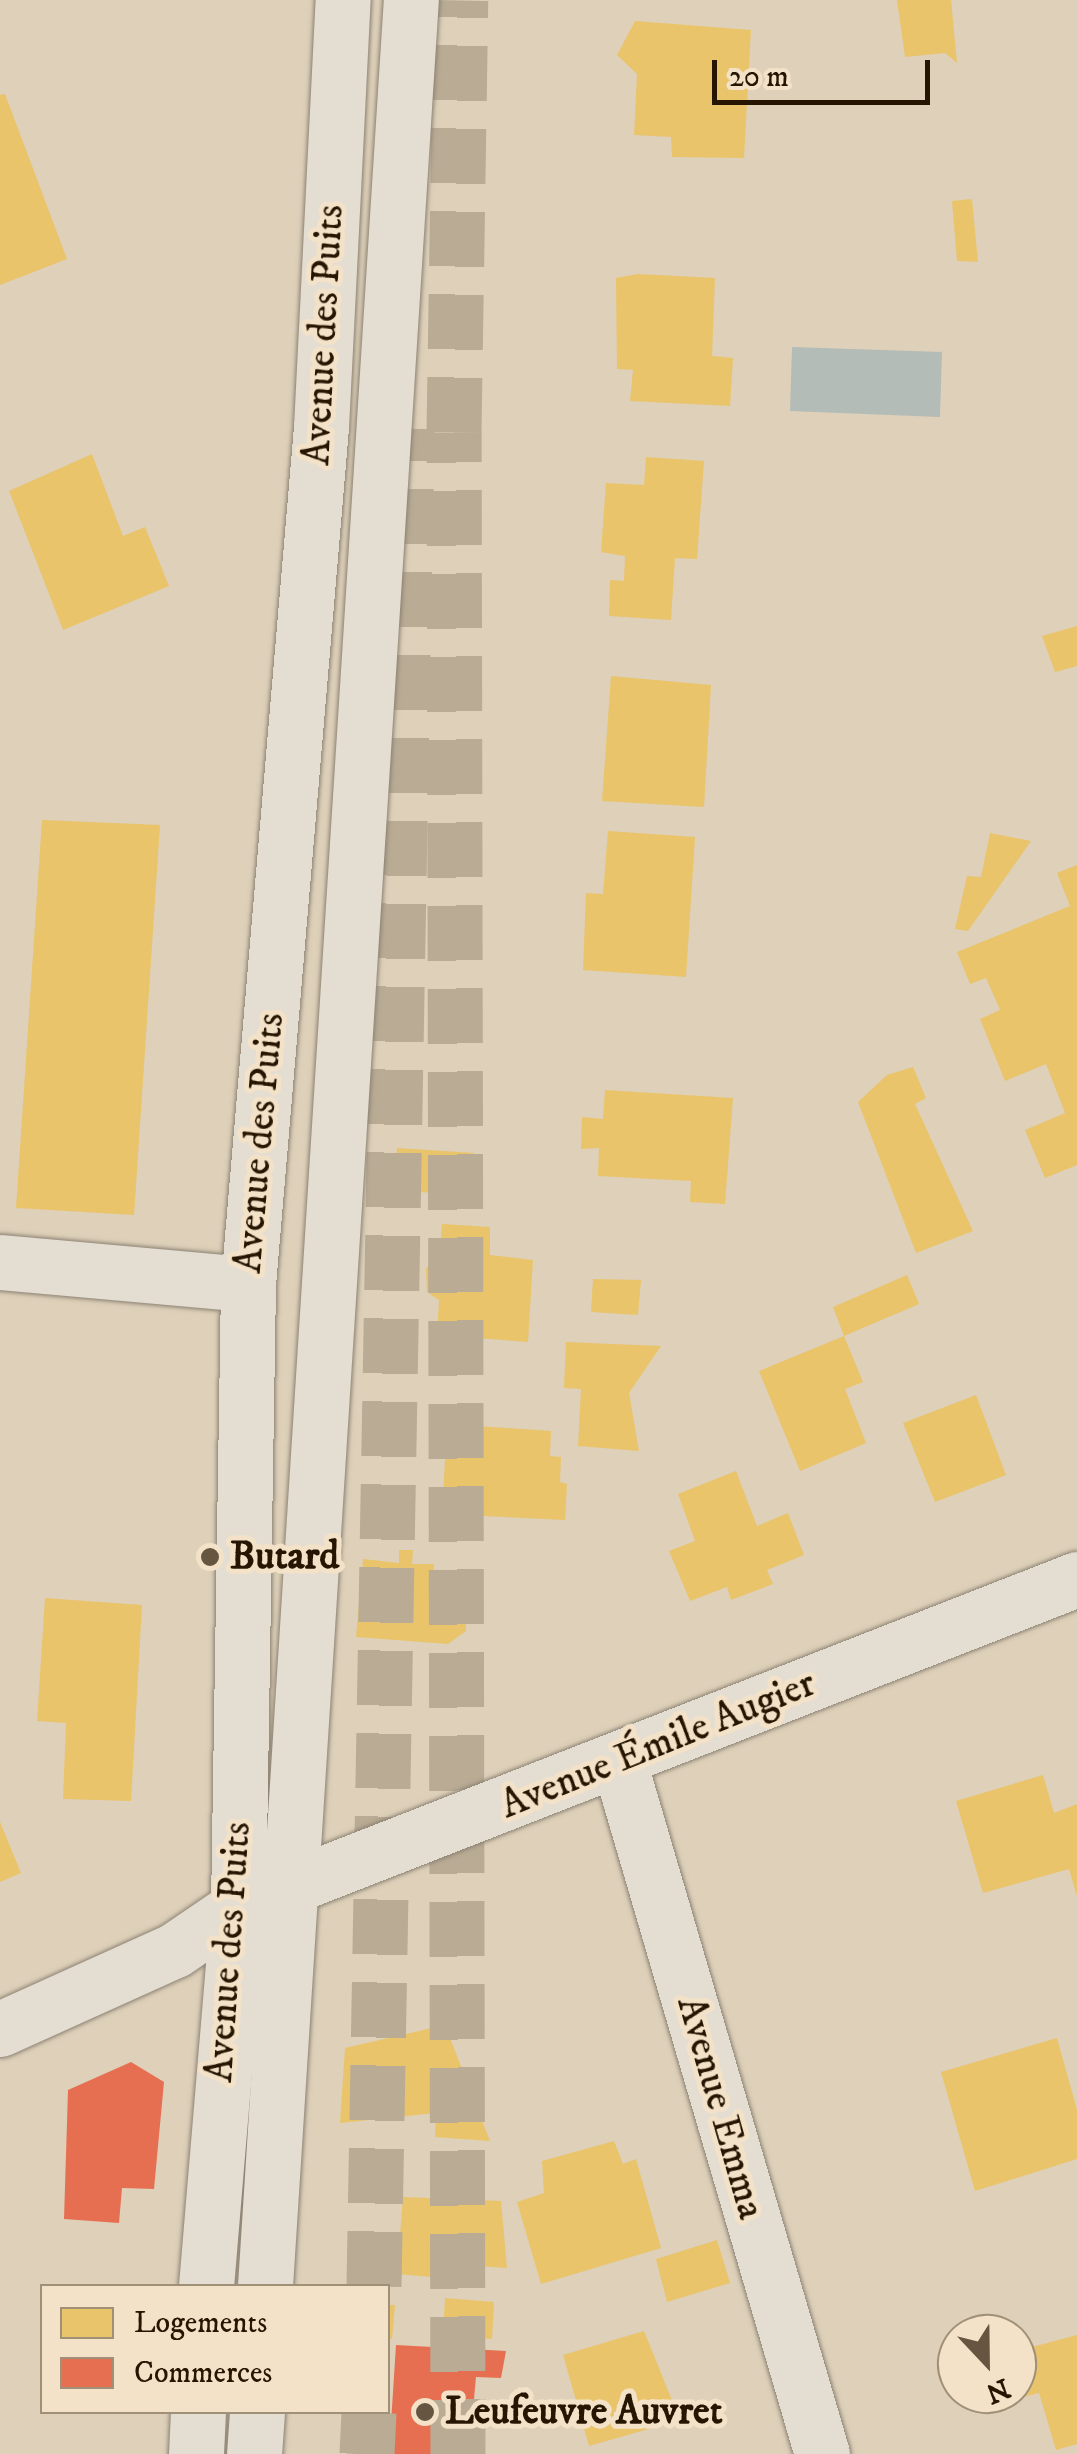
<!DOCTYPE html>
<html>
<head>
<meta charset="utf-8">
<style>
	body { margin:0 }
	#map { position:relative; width:1077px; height:2454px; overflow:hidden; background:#ded0b9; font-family:"IM FELL DW Pica",serif }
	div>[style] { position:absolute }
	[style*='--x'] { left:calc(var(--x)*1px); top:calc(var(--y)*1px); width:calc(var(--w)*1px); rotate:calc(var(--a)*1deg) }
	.water>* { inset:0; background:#b3bcb6 }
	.homes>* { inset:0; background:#e9c46a }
	.shops>* { inset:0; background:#e76f51 }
	.highway-tunnel>* { height:55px; margin-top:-27.5px; transform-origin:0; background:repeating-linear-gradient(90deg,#b9ab94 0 55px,transparent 0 83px) }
	.roads { filter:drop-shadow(0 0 2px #8c8273) drop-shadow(0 0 2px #8c8273) }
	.minor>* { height:55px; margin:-27.5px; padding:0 27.5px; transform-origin:27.5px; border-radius:27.5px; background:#e4ddd2 }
	.dots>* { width:28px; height:28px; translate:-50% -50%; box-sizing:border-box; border:5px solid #f3e2c8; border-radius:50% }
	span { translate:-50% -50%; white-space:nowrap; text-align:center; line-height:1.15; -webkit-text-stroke:10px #f3e2c8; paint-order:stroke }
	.street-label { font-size:40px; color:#251501 }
	.poi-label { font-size:40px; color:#251501; font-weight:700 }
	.left { translate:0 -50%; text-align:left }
	.legend { position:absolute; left:40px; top:2284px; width:350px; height:130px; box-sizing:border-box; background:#f3e2c8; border:2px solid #a19078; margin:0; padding:12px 18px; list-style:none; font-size:30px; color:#251501 }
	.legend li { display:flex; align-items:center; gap:20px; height:50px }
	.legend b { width:50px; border:2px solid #a19078 }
	.north { position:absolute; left:937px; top:2314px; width:100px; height:100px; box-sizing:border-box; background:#f3e2c8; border:2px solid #a19078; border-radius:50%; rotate:158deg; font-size:28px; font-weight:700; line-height:40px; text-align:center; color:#251501 }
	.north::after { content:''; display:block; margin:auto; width:35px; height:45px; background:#665641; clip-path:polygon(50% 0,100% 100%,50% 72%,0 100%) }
	.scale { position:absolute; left:712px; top:60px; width:218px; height:45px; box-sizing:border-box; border:5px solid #251501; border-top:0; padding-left:12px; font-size:30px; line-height:35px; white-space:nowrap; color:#251501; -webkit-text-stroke:8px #f3e2c8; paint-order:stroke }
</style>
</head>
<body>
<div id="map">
	<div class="water">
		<div style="clip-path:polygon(792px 347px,942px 352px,940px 417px,790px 411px)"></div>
	</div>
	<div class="homes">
		<div style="clip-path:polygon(897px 0,951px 0,957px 63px,945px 53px,905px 57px)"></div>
		<div style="clip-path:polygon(635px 21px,751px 30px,744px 158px,672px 157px,671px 137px,634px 135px,637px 74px,617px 55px)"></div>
		<div style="clip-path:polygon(5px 94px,67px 259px,0 285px,0 95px)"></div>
		<div style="clip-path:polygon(972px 199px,978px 262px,957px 261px,952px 201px)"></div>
		<div style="clip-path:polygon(638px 274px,715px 278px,712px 356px,733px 358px,730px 406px,630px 401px,633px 370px,617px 369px,616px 278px)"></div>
		<div style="clip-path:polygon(92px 454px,123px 536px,145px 527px,169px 586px,63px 630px,9px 491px)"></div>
		<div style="clip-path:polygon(646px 457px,704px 461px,697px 559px,675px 558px,671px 620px,609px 616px,610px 580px,624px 581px,625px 556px,601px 552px,606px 483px,644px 485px)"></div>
		<div style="clip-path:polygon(1077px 626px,1077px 666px,1055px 672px,1042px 636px)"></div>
		<div style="clip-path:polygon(611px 676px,711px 685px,704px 807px,602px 801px)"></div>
		<div style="clip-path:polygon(42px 820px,160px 825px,134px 1215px,16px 1208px)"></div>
		<div style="clip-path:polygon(608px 831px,695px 837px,686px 977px,583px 970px,586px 893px,603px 894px)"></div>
		<div style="clip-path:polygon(990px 833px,1031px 841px,968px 931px,955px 929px,967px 876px,981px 877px)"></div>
		<div style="clip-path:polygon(1077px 865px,1077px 1165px,1045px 1178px,1025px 1130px,1065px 1113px,1046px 1064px,1005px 1081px,980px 1019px,1000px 1010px,986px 978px,970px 984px,957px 952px,1070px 906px,1057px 873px)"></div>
		<div style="clip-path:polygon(913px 1067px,926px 1098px,915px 1104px,973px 1231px,916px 1253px,858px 1102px,887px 1075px)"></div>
		<div style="clip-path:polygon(605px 1090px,733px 1098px,725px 1204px,690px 1202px,691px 1181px,598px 1176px,599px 1148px,581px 1149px,582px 1117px,603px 1119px)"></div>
		<div style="clip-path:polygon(397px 1148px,474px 1153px,472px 1196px,395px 1190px)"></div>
		<div style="clip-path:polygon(442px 1224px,490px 1227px,490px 1255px,533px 1260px,528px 1342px,437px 1335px,439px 1300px,427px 1292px,426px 1268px,439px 1261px)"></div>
		<div style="clip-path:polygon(907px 1275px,919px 1304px,844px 1336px,833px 1307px)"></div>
		<div style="clip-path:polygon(593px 1279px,641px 1280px,638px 1315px,591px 1312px)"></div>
		<div style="clip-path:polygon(844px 1336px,863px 1382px,845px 1389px,866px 1443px,800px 1471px,759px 1371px)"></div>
		<div style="clip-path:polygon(566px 1342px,661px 1346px,629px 1393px,639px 1451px,578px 1446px,581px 1389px,564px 1388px)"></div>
		<div style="clip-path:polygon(976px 1395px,1006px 1475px,935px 1502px,903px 1423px)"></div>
		<div style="clip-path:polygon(447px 1424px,551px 1431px,550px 1456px,561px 1457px,560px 1482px,567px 1484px,565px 1520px,442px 1514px)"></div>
		<div style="clip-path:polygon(736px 1471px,757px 1526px,788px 1513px,804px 1555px,767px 1570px,773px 1584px,731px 1600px,727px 1587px,690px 1601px,669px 1551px,695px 1541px,678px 1494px)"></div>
		<div style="clip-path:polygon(399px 1550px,413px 1550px,412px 1564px,434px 1564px,433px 1596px,466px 1598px,466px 1631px,448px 1644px,356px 1637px,363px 1559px,399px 1563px)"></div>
		<div style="clip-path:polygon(45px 1598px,142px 1605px,131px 1801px,63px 1799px,66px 1723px,37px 1721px)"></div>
		<div style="clip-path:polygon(1043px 1775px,1054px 1813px,1077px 1804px,1077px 1896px,1069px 1869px,983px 1893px,956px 1801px)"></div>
		<div style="clip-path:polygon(0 1822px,21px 1873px,0 1882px)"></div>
		<div style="clip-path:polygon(445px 2025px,490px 2141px,435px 2137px,436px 2113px,340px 2123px,345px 2048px)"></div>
		<div style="clip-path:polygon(1057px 2038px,1077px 2110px,1077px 2159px,975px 2191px,941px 2072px)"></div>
		<div style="clip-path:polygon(614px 2141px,623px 2164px,636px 2159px,661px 2248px,541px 2284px,517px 2202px,544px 2193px,542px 2161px)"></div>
		<div style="clip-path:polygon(403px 2197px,501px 2201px,507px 2268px,477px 2266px,479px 2281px,397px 2274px)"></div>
		<div style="clip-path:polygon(717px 2240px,730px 2283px,667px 2302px,656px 2259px)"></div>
		<div style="clip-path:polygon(445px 2298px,494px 2302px,492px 2339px,443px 2336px)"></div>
		<div style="clip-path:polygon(388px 2305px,395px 2305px,392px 2339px,388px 2339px)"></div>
		<div style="clip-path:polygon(644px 2331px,680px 2420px,589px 2446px,563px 2355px)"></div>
		<div style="clip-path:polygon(1077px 2335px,1077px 2444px,1056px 2450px,1039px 2393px,986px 2406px,983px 2394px,1017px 2394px,1017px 2351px)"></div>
	</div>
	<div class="shops">
		<div style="clip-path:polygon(131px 2062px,164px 2082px,154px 2189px,122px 2188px,119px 2223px,64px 2219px,68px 2090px)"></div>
		<div style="clip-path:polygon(396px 2345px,506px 2351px,501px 2378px,476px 2377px,469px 2454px,389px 2454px)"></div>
	</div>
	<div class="highway-tunnel">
		<div style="--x:374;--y:2286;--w:1858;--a:-88.98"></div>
		<div style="--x:367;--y:2454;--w:42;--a:-87.3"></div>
		<div style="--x:458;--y:2454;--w:2022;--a:-90.11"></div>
		<div style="--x:454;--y:432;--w:432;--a:-89.1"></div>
	</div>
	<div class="roads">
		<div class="minor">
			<div style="--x:0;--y:1262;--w:249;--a:5.1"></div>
			<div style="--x:619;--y:1762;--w:721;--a:73.65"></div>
			<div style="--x:0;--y:2029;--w:192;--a:-24.3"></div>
			<div style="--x:175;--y:1950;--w:76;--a:-34.3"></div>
			<div style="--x:238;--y:1907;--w:901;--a:-21.35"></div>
			<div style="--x:206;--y:2286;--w:380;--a:-85.2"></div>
			<div style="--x:238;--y:1907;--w:623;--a:-89.08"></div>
			<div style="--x:248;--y:1284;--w:860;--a:-85.13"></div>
			<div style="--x:321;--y:427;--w:428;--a:-87.1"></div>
			<div style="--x:265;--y:2286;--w:2291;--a:-86.35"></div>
			<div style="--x:196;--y:2454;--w:42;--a:-87.3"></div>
			<div style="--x:254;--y:2454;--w:42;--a:-85.9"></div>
		</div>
	</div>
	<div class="dots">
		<div style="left:210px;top:1557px;background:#665641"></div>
		<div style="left:425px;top:2412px;background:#665641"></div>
	</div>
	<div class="street-label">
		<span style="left:324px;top:335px;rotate:-87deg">Avenue des Puits</span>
		<span style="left:260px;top:1143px;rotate:-85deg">Avenue des Puits</span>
		<span style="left:658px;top:1745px;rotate:-22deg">Avenue Émile Augier</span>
		<span style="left:229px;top:1952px;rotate:-86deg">Avenue des Puits</span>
		<span style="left:720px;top:2108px;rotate:74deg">Avenue Emma</span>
	</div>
	<div class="poi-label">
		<span class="left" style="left:230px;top:1557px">Butard</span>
		<span class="left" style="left:445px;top:2412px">Leufeuvre Auvret</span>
	</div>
	<ul class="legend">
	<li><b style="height:28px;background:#e9c46a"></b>Logements</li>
	<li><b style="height:28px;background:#e76f51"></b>Commerces</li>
	</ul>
	<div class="north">N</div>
	<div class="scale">20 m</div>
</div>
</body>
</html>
